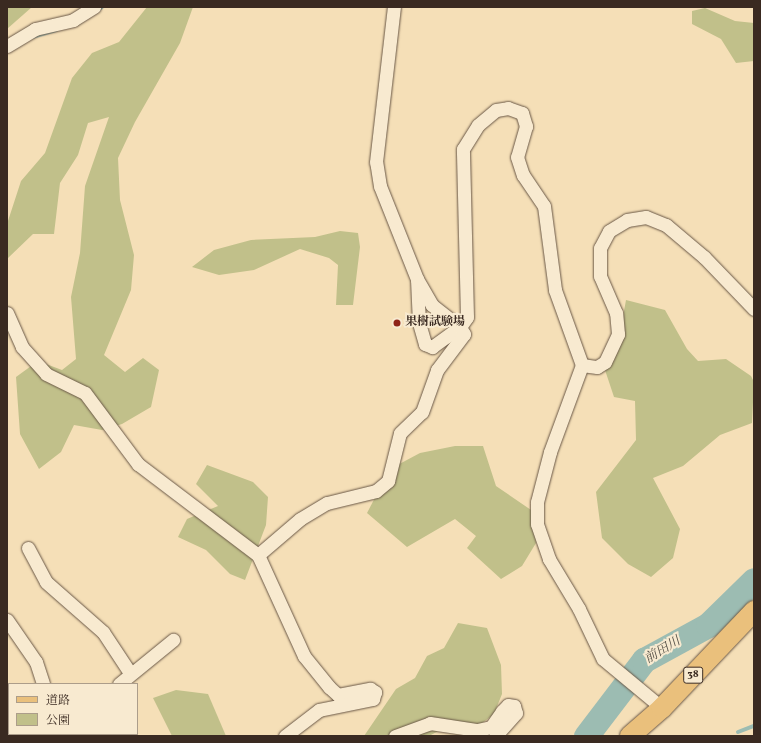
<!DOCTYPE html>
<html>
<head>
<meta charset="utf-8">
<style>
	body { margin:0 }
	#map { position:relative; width:761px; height:743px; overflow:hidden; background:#f5dfb7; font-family:Vollkorn,"Noto Serif JP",serif }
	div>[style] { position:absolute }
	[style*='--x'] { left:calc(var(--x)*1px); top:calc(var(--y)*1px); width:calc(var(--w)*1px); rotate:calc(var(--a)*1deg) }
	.green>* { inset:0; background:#c1c08a }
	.stream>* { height:4px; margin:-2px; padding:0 2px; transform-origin:2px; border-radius:2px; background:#9cbcb2 }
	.river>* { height:25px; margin:-12.5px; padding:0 12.5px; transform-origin:12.5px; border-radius:12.5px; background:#9cbcb2 }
	.roads { filter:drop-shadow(0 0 1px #695746) drop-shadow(0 0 1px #695746) }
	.street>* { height:13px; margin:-6.5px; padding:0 6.5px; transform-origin:6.5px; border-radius:6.5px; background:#f8ead0 }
	.primary>* { height:20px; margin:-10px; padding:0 10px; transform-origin:10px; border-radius:10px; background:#eac07c }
	.dots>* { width:11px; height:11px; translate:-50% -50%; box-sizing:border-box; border:2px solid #f8ead0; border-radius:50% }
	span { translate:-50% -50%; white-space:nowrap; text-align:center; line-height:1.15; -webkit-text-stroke:4px #f8ead0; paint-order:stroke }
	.shield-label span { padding:1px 3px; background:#f8ead0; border:1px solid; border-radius:3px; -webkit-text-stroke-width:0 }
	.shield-label { font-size:11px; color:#3a2a21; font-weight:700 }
	.poi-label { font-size:12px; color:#3a2a21; font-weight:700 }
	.left { translate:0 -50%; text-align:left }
	.water-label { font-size:13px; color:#524e45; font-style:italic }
	.frame { position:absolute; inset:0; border:8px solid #3a2a21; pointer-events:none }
	.legend { position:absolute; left:8px; top:683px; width:130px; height:52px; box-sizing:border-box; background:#f8ead0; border:1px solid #ac9d8a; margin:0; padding:5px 7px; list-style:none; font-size:12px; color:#3a2a21 }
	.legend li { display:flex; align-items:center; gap:8px; height:20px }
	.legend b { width:20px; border:1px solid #ac9d8a }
</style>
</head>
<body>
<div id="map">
	<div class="green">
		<div style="clip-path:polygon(7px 7px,32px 7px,7px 29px)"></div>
		<div style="clip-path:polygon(147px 7px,193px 7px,180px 43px,135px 122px,118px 158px,120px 200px,134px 255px,131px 290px,104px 355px,125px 372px,143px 358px,159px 370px,151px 407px,122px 424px,102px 430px,74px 425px,61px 452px,39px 469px,20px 434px,16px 377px,38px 361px,62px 370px,76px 359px,71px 297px,80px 253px,85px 186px,109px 117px,88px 123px,78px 155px,60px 183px,54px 234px,33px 234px,7px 259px,7px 224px,21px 181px,45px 153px,72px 78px,92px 53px,119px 42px)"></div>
		<div style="clip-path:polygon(705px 8px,735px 21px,754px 23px,754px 61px,736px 63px,721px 39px,692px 24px,692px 11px)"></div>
		<div style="clip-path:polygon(340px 231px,358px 233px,360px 247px,353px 305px,336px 305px,338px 265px,329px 258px,300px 249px,254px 270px,219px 275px,192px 267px,214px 250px,251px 240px,315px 237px)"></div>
		<div style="clip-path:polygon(626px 300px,665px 310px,687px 349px,698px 361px,726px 359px,751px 376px,754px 382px,752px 423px,720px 435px,683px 466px,653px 478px,680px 529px,673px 558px,651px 577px,628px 564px,602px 538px,596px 492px,636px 440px,635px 401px,614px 397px,603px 364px,619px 339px)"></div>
		<div style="clip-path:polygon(455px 446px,483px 446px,496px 486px,534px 512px,536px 543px,522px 566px,501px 579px,467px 548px,476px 536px,455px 519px,407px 547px,367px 513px,390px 469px,420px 453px)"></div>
		<div style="clip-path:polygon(207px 465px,253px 482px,268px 497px,266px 525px,245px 580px,230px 574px,206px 550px,178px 537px,187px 519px,218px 506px,196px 484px)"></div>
		<div style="clip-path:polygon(458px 623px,487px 628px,501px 665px,502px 694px,494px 714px,472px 731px,446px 727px,429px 736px,364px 736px,396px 689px,415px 678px,427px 656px,444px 648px)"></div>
		<div style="clip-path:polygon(176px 690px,208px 694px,226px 736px,172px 736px,153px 698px)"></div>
	</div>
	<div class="stream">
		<div style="--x:76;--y:24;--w:31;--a:-33"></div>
		<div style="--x:32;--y:37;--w:25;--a:-16"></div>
		<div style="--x:738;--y:732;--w:17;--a:-21"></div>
	</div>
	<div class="river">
		<div style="--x:586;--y:736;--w:96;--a:-52.7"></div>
		<div style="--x:644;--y:660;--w:73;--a:-28.7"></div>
		<div style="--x:708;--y:625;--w:64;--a:-44.4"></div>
	</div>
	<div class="roads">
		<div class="street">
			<div style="--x:7;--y:46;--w:33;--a:-31"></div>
			<div style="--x:35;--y:29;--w:39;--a:-13"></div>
			<div style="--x:73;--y:20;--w:25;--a:-32"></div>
			<div style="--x:417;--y:279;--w:44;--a:87.4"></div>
			<div style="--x:419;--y:323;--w:22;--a:74"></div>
			<div style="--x:425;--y:344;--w:8;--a:23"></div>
			<div style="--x:432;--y:347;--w:34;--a:-36"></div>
			<div style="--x:460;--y:327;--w:12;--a:-55"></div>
			<div style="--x:467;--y:317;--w:168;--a:-91.4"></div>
			<div style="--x:463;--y:149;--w:28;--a:-58"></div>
			<div style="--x:478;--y:125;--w:23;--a:-40"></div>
			<div style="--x:496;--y:110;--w:12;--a:-9"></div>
			<div style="--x:508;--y:108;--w:15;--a:20"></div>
			<div style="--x:522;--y:113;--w:14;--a:73"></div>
			<div style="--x:526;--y:126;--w:32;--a:106"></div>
			<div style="--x:517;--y:157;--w:19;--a:72"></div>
			<div style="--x:523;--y:175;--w:37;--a:56"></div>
			<div style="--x:544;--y:206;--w:85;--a:82.5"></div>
			<div style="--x:555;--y:290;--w:80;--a:70.2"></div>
			<div style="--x:582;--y:365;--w:15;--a:8"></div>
			<div style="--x:597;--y:367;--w:9;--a:-32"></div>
			<div style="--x:605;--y:362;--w:31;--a:-65"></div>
			<div style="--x:618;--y:334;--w:21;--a:-95"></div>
			<div style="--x:616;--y:313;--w:40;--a:-113.4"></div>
			<div style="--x:600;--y:276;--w:28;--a:-90"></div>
			<div style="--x:600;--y:248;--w:19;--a:-62"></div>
			<div style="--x:609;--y:231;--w:21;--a:-31"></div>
			<div style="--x:627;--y:220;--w:19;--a:-9"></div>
			<div style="--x:646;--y:217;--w:22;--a:22"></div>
			<div style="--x:666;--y:225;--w:50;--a:40.1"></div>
			<div style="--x:704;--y:257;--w:72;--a:46.1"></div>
			<div style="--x:7;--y:313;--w:37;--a:66"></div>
			<div style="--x:22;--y:347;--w:36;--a:48"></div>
			<div style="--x:46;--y:374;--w:43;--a:26"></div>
			<div style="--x:85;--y:393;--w:89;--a:53.3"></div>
			<div style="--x:138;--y:464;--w:151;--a:37.2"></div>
			<div style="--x:258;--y:555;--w:111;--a:65.5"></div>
			<div style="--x:304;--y:656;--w:40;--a:51"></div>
			<div style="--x:329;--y:687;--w:12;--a:42"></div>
			<div style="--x:338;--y:695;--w:33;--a:-11"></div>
			<div style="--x:370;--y:689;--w:6;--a:31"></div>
			<div style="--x:375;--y:692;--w:7;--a:106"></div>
			<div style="--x:373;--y:699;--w:55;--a:168.5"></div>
			<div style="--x:319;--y:710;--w:43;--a:142.6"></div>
			<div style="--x:582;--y:365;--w:93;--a:110.2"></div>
			<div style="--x:550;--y:452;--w:52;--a:104.6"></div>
			<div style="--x:537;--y:502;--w:22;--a:90"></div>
			<div style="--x:537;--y:524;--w:37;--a:71"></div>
			<div style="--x:549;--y:559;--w:58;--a:59"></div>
			<div style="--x:579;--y:609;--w:55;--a:64.4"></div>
			<div style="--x:603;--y:659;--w:77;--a:39.7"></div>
			<div style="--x:28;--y:548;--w:38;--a:62"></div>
			<div style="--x:46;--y:582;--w:76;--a:41.3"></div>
			<div style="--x:103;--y:632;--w:49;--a:56.6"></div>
			<div style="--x:258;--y:555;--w:55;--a:-40.6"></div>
			<div style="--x:300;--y:519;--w:31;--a:-31"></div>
			<div style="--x:327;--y:503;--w:50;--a:-13.8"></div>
			<div style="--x:376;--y:491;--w:16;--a:-40"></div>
			<div style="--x:388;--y:481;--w:49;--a:-76"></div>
			<div style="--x:400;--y:433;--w:30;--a:-44"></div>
			<div style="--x:422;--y:412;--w:45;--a:-70.3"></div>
			<div style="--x:437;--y:370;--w:45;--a:-53.1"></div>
			<div style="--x:464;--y:334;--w:8;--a:-120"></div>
			<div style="--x:460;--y:327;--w:36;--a:-142"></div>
			<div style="--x:432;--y:305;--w:30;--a:-120"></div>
			<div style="--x:417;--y:279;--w:100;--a:-111.7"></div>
			<div style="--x:380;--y:186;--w:24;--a:-99"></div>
			<div style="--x:376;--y:162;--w:156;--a:-83.4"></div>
			<div style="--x:7;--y:620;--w:51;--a:55.4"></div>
			<div style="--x:36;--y:662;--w:23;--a:72"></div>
			<div style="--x:119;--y:684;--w:70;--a:-39.2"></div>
			<div style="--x:7;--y:713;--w:3;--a:-45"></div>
			<div style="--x:65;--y:734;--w:2;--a:90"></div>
			<div style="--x:395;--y:736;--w:37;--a:-20"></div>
			<div style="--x:430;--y:723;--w:48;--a:8.5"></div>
			<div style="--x:477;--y:730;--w:14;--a:-12"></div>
			<div style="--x:491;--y:727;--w:19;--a:-55"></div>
			<div style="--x:502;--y:711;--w:8;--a:-45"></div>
			<div style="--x:508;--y:705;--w:6;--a:9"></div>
			<div style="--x:514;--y:706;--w:7;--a:74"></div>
			<div style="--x:516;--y:713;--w:31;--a:132"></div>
		</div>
		<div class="primary">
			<div style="--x:630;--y:736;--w:43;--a:-41.2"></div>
			<div style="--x:662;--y:708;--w:134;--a:-46.5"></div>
		</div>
	</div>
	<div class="dots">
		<div style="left:397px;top:323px;background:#8f2418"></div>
	</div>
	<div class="shield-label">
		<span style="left:693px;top:675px">38</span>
	</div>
	<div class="poi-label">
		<span class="left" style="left:405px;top:323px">果樹試験場</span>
	</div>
	<div class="water-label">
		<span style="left:663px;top:651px;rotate:-31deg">前田川</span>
	</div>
	<div class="frame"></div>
	<ul class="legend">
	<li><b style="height:5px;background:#eac07c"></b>道路</li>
	<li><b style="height:11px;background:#c1c08a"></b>公園</li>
	</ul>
</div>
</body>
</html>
